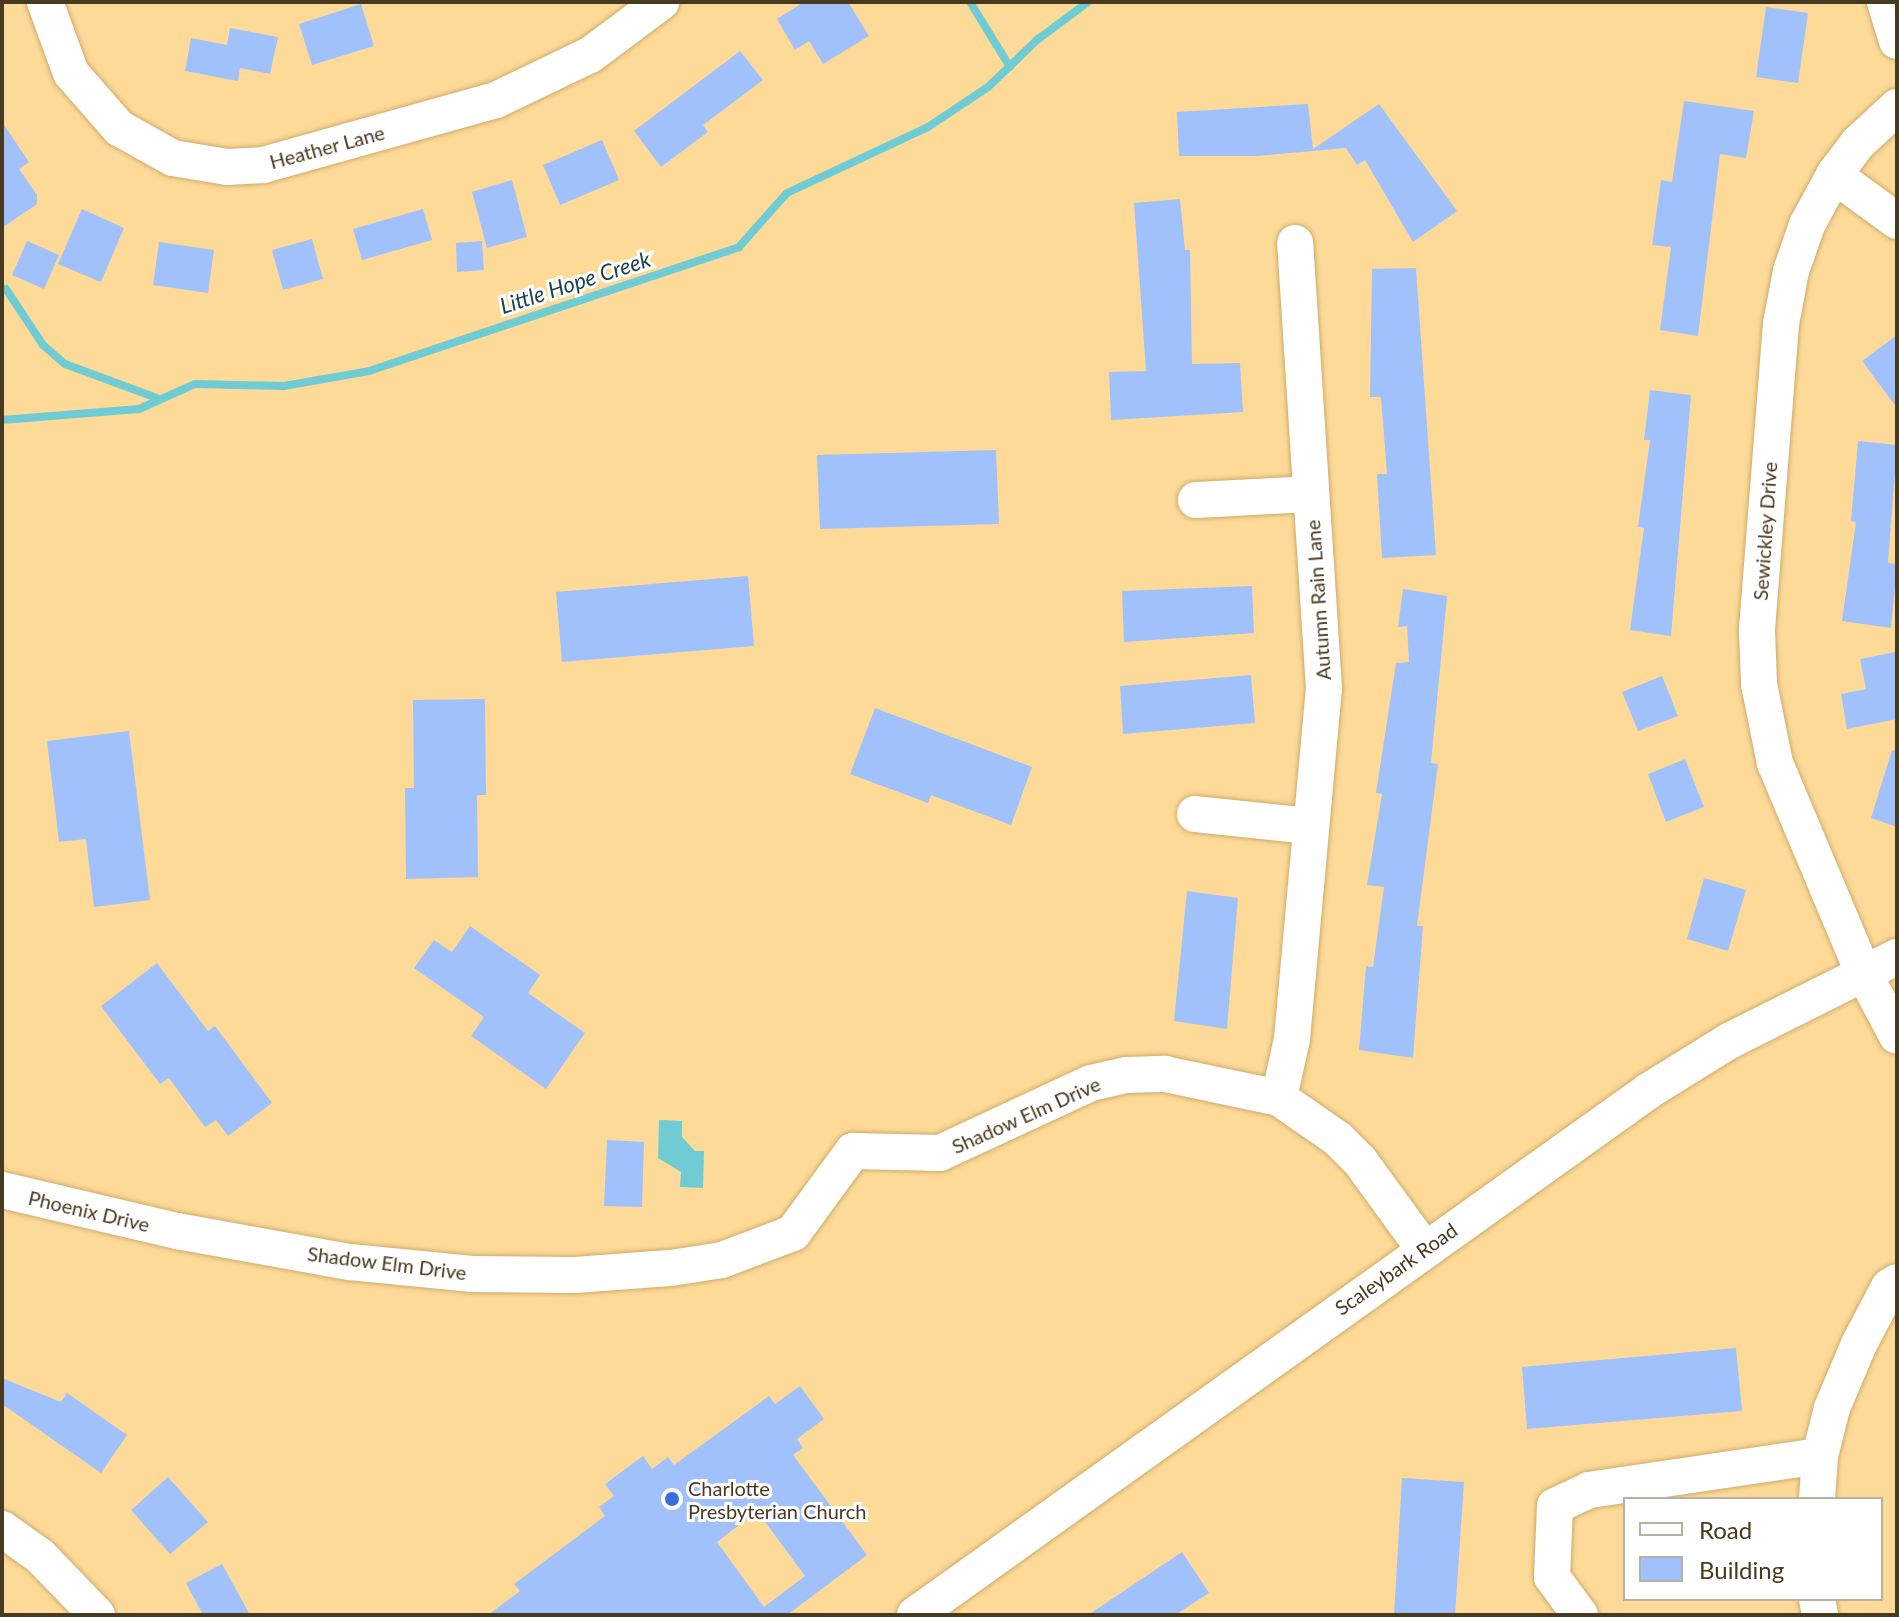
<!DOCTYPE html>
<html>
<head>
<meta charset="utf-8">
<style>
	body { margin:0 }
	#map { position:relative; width:1899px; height:1617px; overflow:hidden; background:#feda98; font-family:Lato,sans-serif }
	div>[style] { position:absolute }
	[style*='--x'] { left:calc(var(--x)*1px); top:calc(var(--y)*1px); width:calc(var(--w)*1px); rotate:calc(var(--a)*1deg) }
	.water>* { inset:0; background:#6fccd4 }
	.stream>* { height:8px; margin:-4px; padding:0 4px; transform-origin:4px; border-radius:4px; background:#6fccd4 }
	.building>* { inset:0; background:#a1c1fd }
	.roads { filter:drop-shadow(0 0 2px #ceac6c) drop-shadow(0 0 2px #ceac6c) }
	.minor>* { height:36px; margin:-18px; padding:0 18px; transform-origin:18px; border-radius:18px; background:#fff }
	.dots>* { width:22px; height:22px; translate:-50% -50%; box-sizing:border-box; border:4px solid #fff; border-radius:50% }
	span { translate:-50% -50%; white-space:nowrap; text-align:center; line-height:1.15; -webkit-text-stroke:6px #fff; paint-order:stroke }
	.street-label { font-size:20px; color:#483a1f }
	.poi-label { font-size:20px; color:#483a1f }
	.left { translate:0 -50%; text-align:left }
	.water-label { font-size:22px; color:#184448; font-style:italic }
	.frame { position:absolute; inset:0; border:4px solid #483a1f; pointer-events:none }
	.legend { position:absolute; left:1623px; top:1497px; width:260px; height:104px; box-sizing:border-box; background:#fff; border:2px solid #b6b0a5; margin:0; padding:10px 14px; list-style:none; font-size:24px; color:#483a1f }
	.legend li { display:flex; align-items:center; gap:16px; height:40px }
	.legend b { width:40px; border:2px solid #b6b0a5 }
</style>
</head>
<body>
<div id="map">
	<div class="water">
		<div style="clip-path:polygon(659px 1120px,682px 1121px,682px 1137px,695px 1151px,704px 1151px,703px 1188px,680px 1187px,681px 1172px,658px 1158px)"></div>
	</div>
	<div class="stream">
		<div style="--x:970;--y:2;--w:76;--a:58.4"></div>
		<div style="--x:6;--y:289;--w:67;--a:56.5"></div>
		<div style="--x:43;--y:345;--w:29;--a:41"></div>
		<div style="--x:65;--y:364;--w:98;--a:20.3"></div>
		<div style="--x:2;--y:420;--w:137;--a:-4.6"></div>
		<div style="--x:139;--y:409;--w:61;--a:-24.1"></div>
		<div style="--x:195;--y:384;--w:89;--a:1.3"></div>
		<div style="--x:284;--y:386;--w:86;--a:-10"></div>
		<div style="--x:369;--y:371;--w:390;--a:-18.5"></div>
		<div style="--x:739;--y:247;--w:72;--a:-48.4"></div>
		<div style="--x:787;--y:193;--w:156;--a:-25.1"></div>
		<div style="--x:928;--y:127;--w:72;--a:-33.7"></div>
		<div style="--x:988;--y:87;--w:68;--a:-43.8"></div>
		<div style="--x:1037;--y:40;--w:64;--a:-36.7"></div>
	</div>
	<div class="building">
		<div style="clip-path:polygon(804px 2px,848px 2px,869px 36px,823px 64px,809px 41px,795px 50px,777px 19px)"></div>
		<div style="clip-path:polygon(361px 4px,374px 46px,312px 65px,299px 24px)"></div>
		<div style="clip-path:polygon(1766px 7px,1808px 13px,1798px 83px,1756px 77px)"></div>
		<div style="clip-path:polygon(230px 28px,278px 37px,270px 74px,240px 68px,238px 81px,185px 71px,191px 38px,227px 45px)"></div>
		<div style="clip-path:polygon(740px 51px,763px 80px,703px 125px,708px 132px,661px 167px,634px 131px)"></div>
		<div style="clip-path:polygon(1684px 101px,1754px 111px,1746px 158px,1720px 154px,1698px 336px,1660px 330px,1671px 247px,1652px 245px,1661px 180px,1672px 182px)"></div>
		<div style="clip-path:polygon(1308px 104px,1313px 149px,1379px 104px,1457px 211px,1413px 242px,1365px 160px,1357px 165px,1346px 148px,1257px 156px,1179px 156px,1177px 112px)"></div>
		<div style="clip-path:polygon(2px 122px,29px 162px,19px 169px,37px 195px,37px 204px,2px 228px)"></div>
		<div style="clip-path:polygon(602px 140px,619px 180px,560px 205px,543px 165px)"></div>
		<div style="clip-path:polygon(512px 180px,527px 237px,487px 248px,472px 192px)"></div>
		<div style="clip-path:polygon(1180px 199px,1185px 250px,1190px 250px,1192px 364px,1240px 363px,1243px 412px,1111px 420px,1109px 372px,1146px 371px,1134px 203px)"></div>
		<div style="clip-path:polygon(82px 209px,124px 228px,101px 282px,58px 264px)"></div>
		<div style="clip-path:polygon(423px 209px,432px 240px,362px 260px,353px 229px)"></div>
		<div style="clip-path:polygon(312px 239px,323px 279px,283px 290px,272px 250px)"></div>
		<div style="clip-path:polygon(27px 241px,59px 255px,44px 289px,12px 275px)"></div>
		<div style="clip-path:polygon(482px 241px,484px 270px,457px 272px,456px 243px)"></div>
		<div style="clip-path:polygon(159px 242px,214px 250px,208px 293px,153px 285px)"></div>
		<div style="clip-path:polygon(1416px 268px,1436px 555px,1382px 558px,1377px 474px,1387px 474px,1381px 397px,1370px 397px,1372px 269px)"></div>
		<div style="clip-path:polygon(1897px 335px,1897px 408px,1862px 361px)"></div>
		<div style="clip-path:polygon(1650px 390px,1691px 395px,1671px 636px,1630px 630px,1644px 528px,1638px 527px,1650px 440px,1644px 440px)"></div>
		<div style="clip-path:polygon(1858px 441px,1897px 445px,1888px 563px,1897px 564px,1891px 628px,1842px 621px,1856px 522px,1851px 521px)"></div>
		<div style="clip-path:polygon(996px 450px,999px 524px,820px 529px,817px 455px)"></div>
		<div style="clip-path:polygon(748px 576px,754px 646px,562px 662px,556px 592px)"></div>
		<div style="clip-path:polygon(1252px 586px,1254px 633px,1124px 642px,1122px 591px)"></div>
		<div style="clip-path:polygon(1403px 589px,1447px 596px,1431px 763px,1438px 764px,1417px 926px,1423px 926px,1413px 1058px,1359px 1050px,1366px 966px,1373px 967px,1384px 887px,1367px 885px,1382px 794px,1376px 793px,1396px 663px,1409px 662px,1407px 626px,1398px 627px)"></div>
		<div style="clip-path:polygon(1895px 652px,1897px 719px,1847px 729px,1841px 694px,1866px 689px,1860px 659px)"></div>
		<div style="clip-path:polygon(1251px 675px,1255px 723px,1123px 734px,1120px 686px)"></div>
		<div style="clip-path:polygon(1662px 676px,1678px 716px,1638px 731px,1622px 692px)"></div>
		<div style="clip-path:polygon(485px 699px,486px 795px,477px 795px,478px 877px,406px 879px,405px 788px,414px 788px,413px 700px)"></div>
		<div style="clip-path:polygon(875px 708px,1032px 767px,1011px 825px,931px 795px,928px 803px,850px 774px)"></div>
		<div style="clip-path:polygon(129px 731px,150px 900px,94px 907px,86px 839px,59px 842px,47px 741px)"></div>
		<div style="clip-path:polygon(1892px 750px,1897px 751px,1897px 827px,1871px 818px)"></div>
		<div style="clip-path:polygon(1685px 759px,1704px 807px,1666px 822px,1648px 774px)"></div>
		<div style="clip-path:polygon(1704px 878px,1746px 890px,1728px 951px,1687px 939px)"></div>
		<div style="clip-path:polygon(1187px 891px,1238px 898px,1227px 1029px,1174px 1021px)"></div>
		<div style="clip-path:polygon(470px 926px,540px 975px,528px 993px,585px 1033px,546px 1089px,471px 1036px,484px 1017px,414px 968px,434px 940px,452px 952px)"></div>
		<div style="clip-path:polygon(157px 963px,208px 1031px,215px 1026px,272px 1103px,228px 1136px,216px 1120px,205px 1127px,169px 1078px,160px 1084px,101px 1006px)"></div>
		<div style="clip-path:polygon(607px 1140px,644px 1142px,642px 1207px,604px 1206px)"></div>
		<div style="clip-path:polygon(1736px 1348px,1742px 1411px,1527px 1429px,1522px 1367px)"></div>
		<div style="clip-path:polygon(2px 1378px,61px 1402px,67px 1393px,127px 1435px,101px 1473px,2px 1404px)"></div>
		<div style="clip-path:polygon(evenodd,800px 1386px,824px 1419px,797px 1439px,803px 1448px,793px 1455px,867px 1555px,787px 1615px,488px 1615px,520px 1591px,514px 1584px,605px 1516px,599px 1507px,614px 1496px,605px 1484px,643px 1456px,652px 1469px,668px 1457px,674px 1465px,769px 1396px,775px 1404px,800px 1386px,757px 1511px,805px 1576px,764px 1607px,717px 1542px,757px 1511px)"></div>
		<div style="clip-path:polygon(168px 1477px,208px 1522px,170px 1554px,131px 1510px)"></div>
		<div style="clip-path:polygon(1402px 1478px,1464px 1482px,1455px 1615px,1394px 1615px)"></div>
		<div style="clip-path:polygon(1182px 1552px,1209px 1593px,1175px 1615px,1088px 1615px)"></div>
		<div style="clip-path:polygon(222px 1564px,250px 1615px,203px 1615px,186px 1583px)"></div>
	</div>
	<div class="roads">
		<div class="minor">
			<div style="--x:45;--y:2;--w:76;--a:69.9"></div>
			<div style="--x:71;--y:73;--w:73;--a:48.9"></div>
			<div style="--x:119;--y:128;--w:62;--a:29.1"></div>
			<div style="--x:173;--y:158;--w:55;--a:9.5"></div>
			<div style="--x:227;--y:167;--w:36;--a:-3"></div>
			<div style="--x:263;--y:165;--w:242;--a:-15.6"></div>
			<div style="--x:496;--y:100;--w:104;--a:-25.6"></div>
			<div style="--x:590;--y:55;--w:89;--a:-36.7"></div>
			<div style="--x:1885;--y:2;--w:41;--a:72.9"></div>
			<div style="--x:1897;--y:107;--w:53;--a:137.3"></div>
			<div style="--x:1858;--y:143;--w:40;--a:127"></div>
			<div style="--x:1834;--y:175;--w:57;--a:118.4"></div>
			<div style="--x:1807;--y:225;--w:49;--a:109.2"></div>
			<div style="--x:1791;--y:271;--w:54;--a:100.7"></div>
			<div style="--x:1781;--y:324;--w:308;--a:94.5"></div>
			<div style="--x:1757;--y:631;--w:53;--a:87.8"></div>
			<div style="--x:1759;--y:684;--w:81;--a:78.6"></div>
			<div style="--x:1775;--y:763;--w:227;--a:67.2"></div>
			<div style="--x:1863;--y:972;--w:72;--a:62"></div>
			<div style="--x:1834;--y:175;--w:78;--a:36.1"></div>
			<div style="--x:1196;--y:500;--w:113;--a:-3"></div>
			<div style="--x:1195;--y:814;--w:116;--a:6"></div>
			<div style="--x:1279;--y:1098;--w:60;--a:-77.6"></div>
			<div style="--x:1292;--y:1039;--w:351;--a:-84.8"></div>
			<div style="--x:1324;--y:689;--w:447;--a:-93.7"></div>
			<div style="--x:2;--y:1190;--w:180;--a:13.2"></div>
			<div style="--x:177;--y:1231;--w:176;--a:10.2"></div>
			<div style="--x:350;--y:1262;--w:123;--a:5.6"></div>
			<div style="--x:472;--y:1274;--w:103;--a:0.6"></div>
			<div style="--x:575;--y:1275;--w:96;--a:-4.2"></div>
			<div style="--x:671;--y:1268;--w:52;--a:-8.9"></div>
			<div style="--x:722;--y:1260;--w:76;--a:-20.8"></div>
			<div style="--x:793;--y:1233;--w:102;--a:-53.8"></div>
			<div style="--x:853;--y:1151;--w:87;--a:1.3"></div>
			<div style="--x:940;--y:1153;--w:166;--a:-24.9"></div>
			<div style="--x:1091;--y:1083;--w:37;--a:-13"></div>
			<div style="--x:1127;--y:1075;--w:38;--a:-2"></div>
			<div style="--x:1165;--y:1074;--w:116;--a:11.9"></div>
			<div style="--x:1279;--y:1098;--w:72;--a:34.8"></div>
			<div style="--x:1338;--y:1139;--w:31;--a:45"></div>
			<div style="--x:1360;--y:1161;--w:109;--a:54"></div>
			<div style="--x:1817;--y:1499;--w:43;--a:-86"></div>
			<div style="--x:1820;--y:1456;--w:49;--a:-76"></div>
			<div style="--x:1832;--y:1408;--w:69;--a:-67.1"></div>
			<div style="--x:1859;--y:1344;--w:64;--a:-62.2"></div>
			<div style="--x:1889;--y:1287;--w:9;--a:-32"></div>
			<div style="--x:2;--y:1529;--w:47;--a:35.4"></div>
			<div style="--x:40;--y:1556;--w:82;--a:46"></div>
			<div style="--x:1817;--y:1599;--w:16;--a:79"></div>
			<div style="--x:915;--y:1615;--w:903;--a:-35.54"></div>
			<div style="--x:1650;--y:1090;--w:93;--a:-31.8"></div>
			<div style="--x:1729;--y:1041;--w:188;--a:-26.6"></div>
			<div style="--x:1580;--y:1615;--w:47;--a:-126.4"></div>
			<div style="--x:1552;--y:1577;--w:71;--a:-87.6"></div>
			<div style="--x:1555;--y:1506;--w:38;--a:-25"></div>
			<div style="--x:1589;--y:1490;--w:233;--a:-8.4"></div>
		</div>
	</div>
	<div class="dots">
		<div style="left:672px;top:1499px;background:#386edd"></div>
	</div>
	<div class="street-label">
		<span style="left:327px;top:147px;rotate:-15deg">Heather Lane</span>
		<span style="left:1765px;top:531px;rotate:-86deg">Sewickley Drive</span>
		<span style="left:1318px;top:600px;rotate:-94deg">Autumn Rain Lane</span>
		<span style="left:1026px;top:1115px;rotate:-24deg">Shadow Elm Drive</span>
		<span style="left:89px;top:1211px;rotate:13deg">Phoenix Drive</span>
		<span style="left:387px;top:1263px;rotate:7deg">Shadow Elm Drive</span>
		<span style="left:1396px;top:1269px;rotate:-35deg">Scaleybark Road</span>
	</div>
	<div class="poi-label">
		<span class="left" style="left:688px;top:1500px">Charlotte<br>Presbyterian Church</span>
	</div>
	<div class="water-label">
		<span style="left:575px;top:282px;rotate:-18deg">Little Hope Creek</span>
	</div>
	<div class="frame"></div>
	<ul class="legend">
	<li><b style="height:10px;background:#fff"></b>Road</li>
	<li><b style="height:22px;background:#a1c1fd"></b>Building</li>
	</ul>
</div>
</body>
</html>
